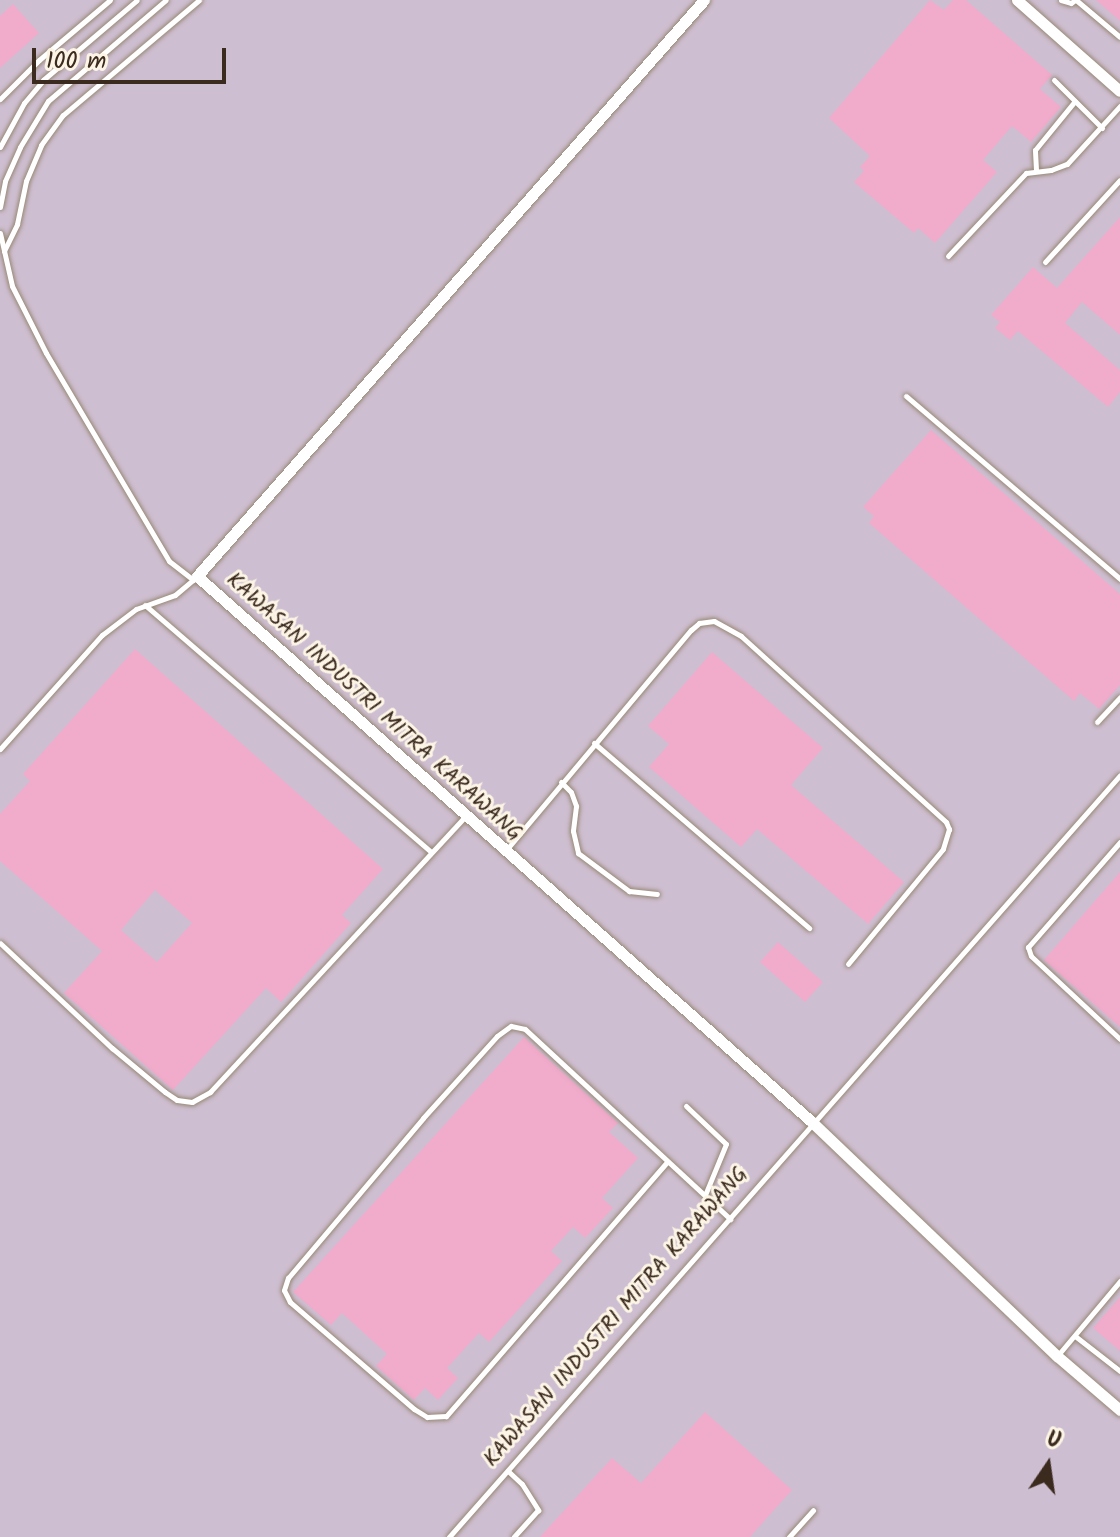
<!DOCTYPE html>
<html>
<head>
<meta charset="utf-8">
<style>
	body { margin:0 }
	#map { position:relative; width:1120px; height:1537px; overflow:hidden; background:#f5e8cf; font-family:Kalam,sans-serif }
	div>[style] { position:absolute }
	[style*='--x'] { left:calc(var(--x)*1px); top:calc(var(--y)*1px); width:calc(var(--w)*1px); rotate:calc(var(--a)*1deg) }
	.industrial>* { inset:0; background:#cebed1 }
	.building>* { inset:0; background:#f1abcb }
	.roads { filter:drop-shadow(0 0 2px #988976) drop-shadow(0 0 2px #988976) }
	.service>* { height:5px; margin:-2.5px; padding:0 2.5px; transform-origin:2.5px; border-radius:2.5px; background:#fff }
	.minor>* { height:11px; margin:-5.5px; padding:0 5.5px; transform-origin:5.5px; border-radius:5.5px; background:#fff }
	span { translate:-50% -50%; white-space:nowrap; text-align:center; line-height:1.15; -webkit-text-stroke:6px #fcf5e5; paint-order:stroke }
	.street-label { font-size:22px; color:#3b2a1e }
	.north { position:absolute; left:1008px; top:1425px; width:80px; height:80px; -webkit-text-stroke:6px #fcf5e5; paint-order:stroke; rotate:13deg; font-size:22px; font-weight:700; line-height:32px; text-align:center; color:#3b2a1e }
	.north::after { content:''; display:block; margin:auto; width:28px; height:36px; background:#3b2a1e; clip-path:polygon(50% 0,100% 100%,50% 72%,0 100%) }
	.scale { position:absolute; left:32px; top:48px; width:194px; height:36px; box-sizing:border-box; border:4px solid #3b2a1e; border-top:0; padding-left:10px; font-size:24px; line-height:28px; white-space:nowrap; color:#3b2a1e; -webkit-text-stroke:6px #fcf5e5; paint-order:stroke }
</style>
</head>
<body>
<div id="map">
	<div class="industrial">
		<div style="clip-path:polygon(0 0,1120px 0,1120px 1537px,0 1537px)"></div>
	</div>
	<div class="building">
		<div style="clip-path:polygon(930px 0,944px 10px,953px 0,966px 0,1052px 75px,1040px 89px,1061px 107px,1031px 142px,1012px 126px,983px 160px,997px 172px,935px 243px,918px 228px,914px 233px,854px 182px,864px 171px,860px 167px,870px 156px,829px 118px)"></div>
		<div style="clip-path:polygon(1096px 0,1120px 0,1120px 21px)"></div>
		<div style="clip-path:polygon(13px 4px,39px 33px,0 68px,0 16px)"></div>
		<div style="clip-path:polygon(1120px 217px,1120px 335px,1082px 302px,1065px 323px,1120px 370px,1120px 392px,1108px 407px,1018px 331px,1010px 340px,995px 328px,1000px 322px,991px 315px,1033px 267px,1057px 288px)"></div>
		<div style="clip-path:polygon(931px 430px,1120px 594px,1120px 685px,1099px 709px,1080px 693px,1074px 701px,869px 523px,874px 516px,863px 507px)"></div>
		<div style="clip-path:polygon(evenodd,135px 649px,383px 869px,342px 915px,351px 923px,281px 1002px,266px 988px,173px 1090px,64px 993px,102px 951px,0 861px,0 814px,30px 781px,23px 774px,135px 649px,155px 890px,192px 923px,157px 962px,121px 930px,155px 890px)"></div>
		<div style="clip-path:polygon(712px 652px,823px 748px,791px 785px,904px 882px,868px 924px,757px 829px,741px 847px,649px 767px,669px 744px,648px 726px)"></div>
		<div style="clip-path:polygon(1120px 872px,1120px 1027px,1044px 960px)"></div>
		<div style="clip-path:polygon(778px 942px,823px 982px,805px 1002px,760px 962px)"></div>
		<div style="clip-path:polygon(524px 1037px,618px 1123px,609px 1132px,638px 1158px,602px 1198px,613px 1208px,585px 1238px,573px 1227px,551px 1251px,562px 1261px,489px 1342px,479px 1333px,447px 1368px,458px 1378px,438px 1400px,425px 1388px,414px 1400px,376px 1366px,387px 1354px,342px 1313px,331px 1325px,293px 1292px)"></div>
		<div style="clip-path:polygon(1120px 1297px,1120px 1351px,1093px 1328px)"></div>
		<div style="clip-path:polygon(705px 1412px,792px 1490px,750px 1537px,540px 1537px,612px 1458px,641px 1483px)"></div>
	</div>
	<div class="roads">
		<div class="service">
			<div style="--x:1061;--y:0;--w:10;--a:17"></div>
			<div style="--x:1071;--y:3;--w:5;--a:-37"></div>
			<div style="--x:1076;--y:0;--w:57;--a:40.1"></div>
			<div style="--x:1054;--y:80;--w:68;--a:45"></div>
			<div style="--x:0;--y:99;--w:55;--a:-45"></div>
			<div style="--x:39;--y:60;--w:93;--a:-40.2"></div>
			<div style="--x:0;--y:147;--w:50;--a:-61.4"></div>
			<div style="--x:24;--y:103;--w:30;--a:-50"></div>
			<div style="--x:43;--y:80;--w:123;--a:-40.4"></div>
			<div style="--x:1036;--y:170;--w:20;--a:-93"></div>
			<div style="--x:1035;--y:150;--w:63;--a:-50.8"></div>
			<div style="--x:0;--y:207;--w:26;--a:-79"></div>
			<div style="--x:5;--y:181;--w:37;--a:-66"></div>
			<div style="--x:20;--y:147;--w:54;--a:-58.7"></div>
			<div style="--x:48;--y:101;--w:155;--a:-40.6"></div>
			<div style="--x:0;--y:233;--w:54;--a:77.2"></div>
			<div style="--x:12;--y:286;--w:75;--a:63.1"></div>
			<div style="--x:46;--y:353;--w:242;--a:59.4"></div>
			<div style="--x:169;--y:561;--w:31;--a:38"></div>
			<div style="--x:4;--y:251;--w:30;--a:-64"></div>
			<div style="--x:17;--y:224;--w:44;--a:-78.2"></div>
			<div style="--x:26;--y:181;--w:39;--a:-67"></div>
			<div style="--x:41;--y:145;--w:37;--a:-54"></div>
			<div style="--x:63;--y:115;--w:178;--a:-40.2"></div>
			<div style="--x:948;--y:256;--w:114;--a:-46.8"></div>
			<div style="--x:1026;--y:173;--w:25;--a:-7"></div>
			<div style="--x:1051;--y:170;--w:17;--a:-21"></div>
			<div style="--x:1067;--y:164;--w:79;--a:-47.6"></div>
			<div style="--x:1045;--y:262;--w:111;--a:-47.6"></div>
			<div style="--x:906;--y:396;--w:282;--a:40.5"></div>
			<div style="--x:145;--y:605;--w:378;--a:40.8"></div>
			<div style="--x:1097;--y:722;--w:34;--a:-47"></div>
			<div style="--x:594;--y:743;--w:284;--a:40.7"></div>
			<div style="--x:0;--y:749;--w:153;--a:-48.2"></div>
			<div style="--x:102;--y:635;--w:43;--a:-37.4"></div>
			<div style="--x:136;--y:609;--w:41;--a:-19.7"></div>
			<div style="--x:175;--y:595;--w:25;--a:-40"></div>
			<div style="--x:561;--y:782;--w:14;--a:45"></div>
			<div style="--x:571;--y:792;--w:15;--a:70"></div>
			<div style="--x:576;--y:806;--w:25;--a:97"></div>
			<div style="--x:573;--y:831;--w:23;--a:77"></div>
			<div style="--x:578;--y:853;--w:64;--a:36.7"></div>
			<div style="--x:629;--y:891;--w:28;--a:6"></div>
			<div style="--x:1120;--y:842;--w:140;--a:131.2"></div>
			<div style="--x:1028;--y:947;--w:9;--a:72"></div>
			<div style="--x:1031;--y:956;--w:122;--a:43"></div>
			<div style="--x:507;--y:849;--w:286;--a:-50"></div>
			<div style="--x:691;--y:630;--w:11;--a:-41"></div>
			<div style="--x:699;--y:623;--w:15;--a:-8"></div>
			<div style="--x:714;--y:621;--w:31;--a:29"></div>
			<div style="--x:741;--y:636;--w:277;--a:42.2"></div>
			<div style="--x:946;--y:822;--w:8;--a:67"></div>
			<div style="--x:949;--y:829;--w:21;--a:107"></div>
			<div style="--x:943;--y:849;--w:149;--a:129.6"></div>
			<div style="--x:0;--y:943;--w:154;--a:43.2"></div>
			<div style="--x:112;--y:1048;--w:69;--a:39.7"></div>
			<div style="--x:165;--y:1092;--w:14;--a:34"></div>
			<div style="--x:177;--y:1100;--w:15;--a:8"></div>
			<div style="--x:192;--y:1102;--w:21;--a:-29"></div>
			<div style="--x:210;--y:1092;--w:376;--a:-47.2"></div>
			<div style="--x:686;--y:1106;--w:55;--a:43.5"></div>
			<div style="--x:726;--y:1144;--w:55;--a:112.4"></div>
			<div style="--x:667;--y:1162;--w:337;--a:131"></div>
			<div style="--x:446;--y:1416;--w:19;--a:177"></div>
			<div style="--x:427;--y:1417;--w:15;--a:-148"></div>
			<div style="--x:414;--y:1409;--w:164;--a:-139.2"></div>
			<div style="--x:290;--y:1302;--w:13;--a:-117"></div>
			<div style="--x:284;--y:1290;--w:13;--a:-72"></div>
			<div style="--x:288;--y:1278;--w:209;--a:-49.8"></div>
			<div style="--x:423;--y:1118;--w:110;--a:-47.9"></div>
			<div style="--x:497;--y:1036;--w:17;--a:-36"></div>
			<div style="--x:511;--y:1026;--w:14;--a:12"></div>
			<div style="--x:525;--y:1029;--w:280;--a:42.8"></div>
			<div style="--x:1075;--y:1336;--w:57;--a:37.9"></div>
			<div style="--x:1058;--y:1355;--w:97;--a:-50"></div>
			<div style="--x:508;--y:1471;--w:19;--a:43"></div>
			<div style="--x:522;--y:1484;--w:31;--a:58"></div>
			<div style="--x:538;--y:1510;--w:36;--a:132"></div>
			<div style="--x:449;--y:1537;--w:1015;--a:-48.63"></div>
			<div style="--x:789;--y:1537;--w:36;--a:-48"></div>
		</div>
		<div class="minor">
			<div style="--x:704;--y:0;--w:767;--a:131.35"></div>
			<div style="--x:197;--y:576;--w:822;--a:41.6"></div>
			<div style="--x:812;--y:1122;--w:339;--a:43.7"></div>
			<div style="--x:1057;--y:1356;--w:83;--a:40.6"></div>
			<div style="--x:1017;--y:0;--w:137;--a:41.5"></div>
		</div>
	</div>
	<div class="street-label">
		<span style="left:374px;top:707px;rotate:42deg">KAWASAN INDUSTRI MITRA KARAWANG</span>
		<span style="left:616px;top:1317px;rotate:-49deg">KAWASAN INDUSTRI MITRA KARAWANG</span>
	</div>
	<div class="north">U</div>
	<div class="scale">100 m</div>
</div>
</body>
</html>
